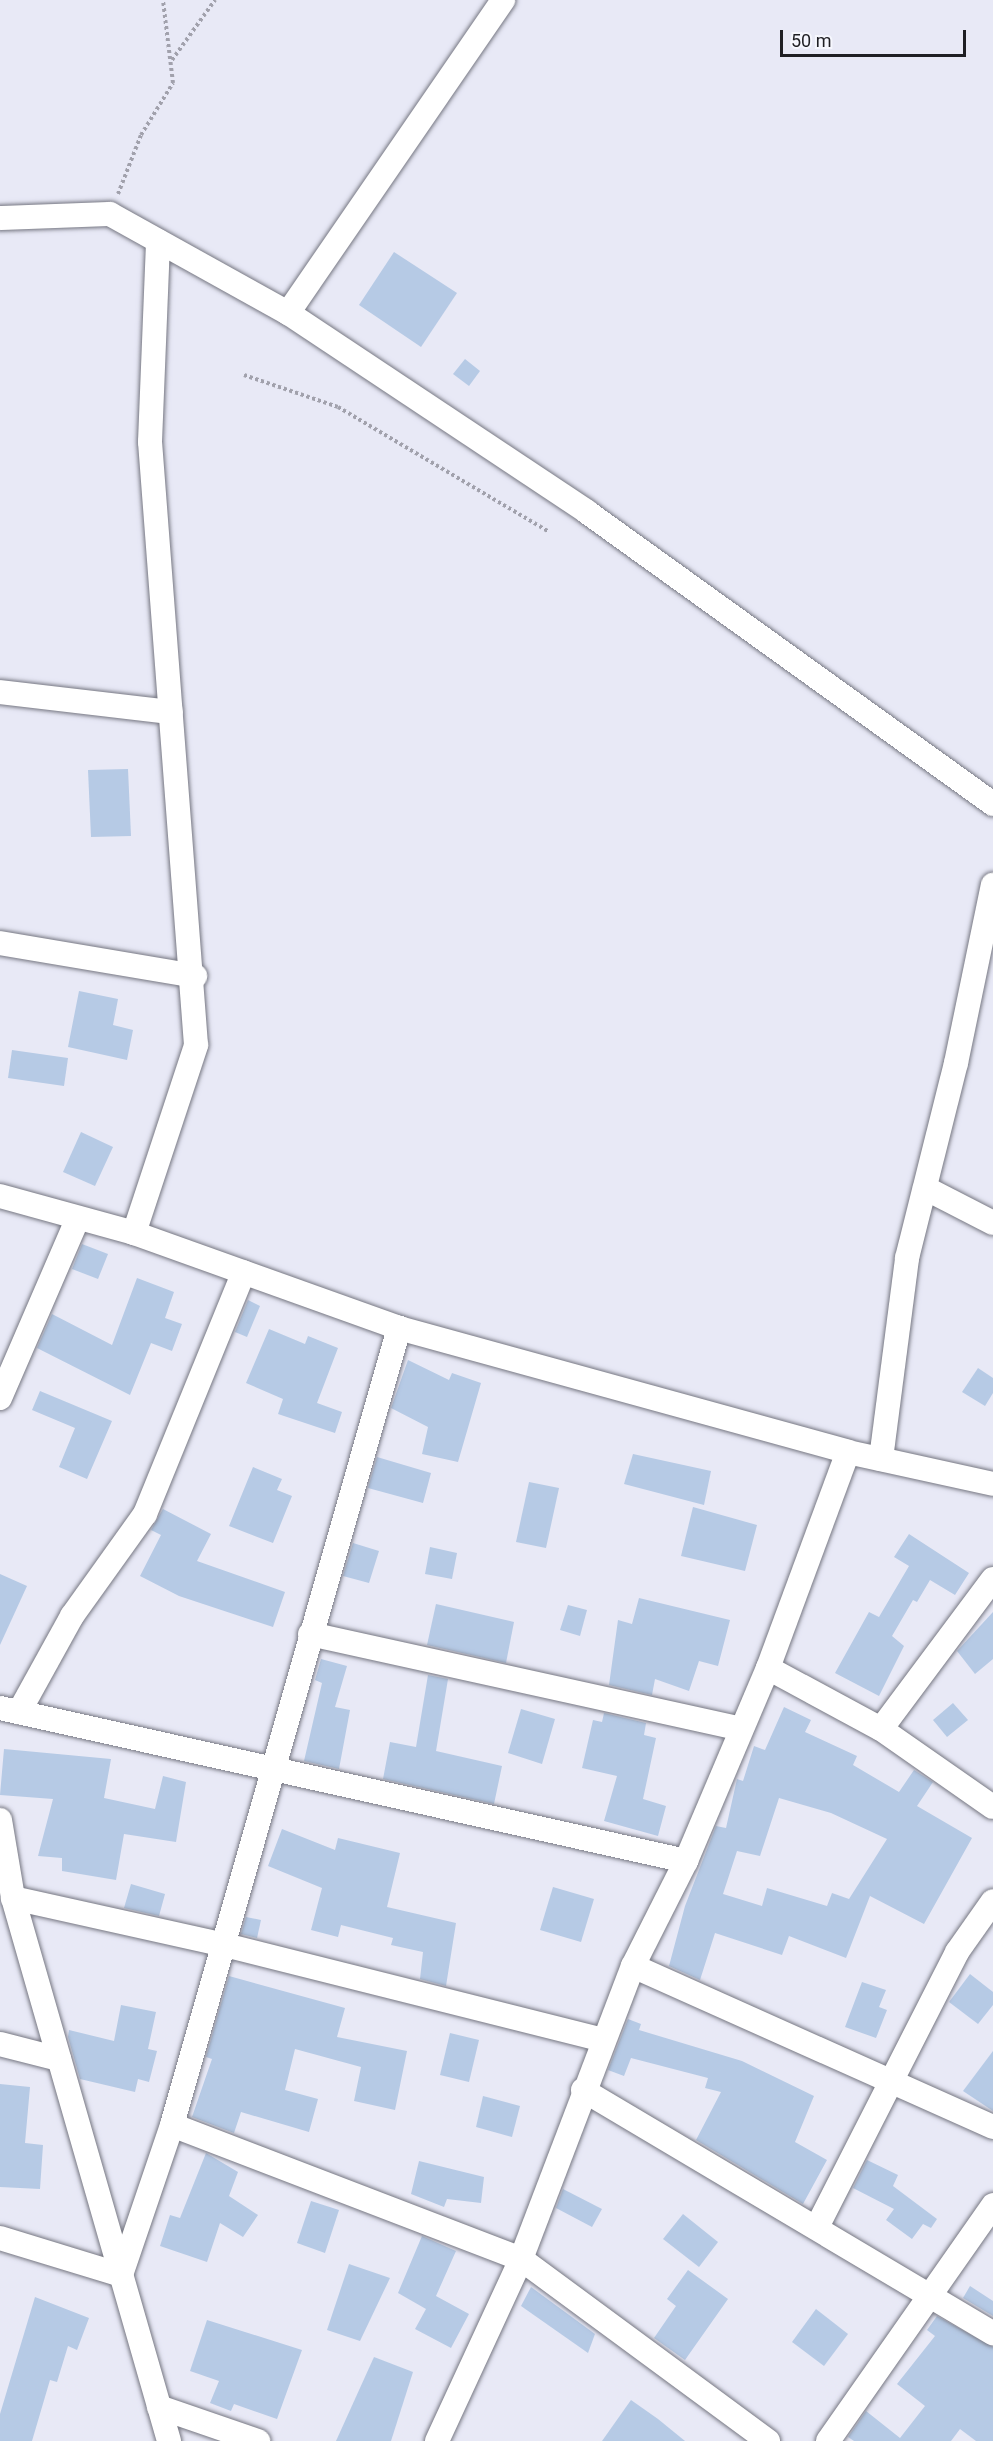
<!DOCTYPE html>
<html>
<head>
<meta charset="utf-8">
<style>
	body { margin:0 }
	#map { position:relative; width:993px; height:2441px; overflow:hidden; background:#e8e9f6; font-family:Roboto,sans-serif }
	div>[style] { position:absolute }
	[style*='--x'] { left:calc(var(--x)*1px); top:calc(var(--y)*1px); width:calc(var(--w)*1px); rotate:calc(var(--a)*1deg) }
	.building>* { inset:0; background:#b6cae5 }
	.path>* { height:4px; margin-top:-2px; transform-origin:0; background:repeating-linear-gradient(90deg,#a1a1ac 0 3px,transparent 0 6px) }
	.roads { filter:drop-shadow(0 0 2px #767782) drop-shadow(0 0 2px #767782) }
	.street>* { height:24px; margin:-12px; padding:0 12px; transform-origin:12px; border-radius:12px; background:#fff }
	span { translate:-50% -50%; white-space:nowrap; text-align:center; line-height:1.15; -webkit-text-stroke:5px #f6f7fe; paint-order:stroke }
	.scale { position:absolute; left:780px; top:30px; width:186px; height:27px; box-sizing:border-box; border:3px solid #1f1f24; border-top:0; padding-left:8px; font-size:18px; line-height:21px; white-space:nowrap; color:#1f1f24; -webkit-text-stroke:4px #f6f7fe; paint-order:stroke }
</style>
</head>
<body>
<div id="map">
	<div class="building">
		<div style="clip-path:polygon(394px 252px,457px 293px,421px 347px,359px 305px)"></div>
		<div style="clip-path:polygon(465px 359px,480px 371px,469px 386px,453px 374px)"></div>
		<div style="clip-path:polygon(128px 769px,131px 836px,91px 837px,88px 770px)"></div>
		<div style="clip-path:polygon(79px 991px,118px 999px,113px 1025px,133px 1030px,127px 1060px,68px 1047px)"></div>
		<div style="clip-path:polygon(12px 1050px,68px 1058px,64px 1086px,8px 1078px)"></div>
		<div style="clip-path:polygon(81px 1132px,113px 1147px,95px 1186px,63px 1172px)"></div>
		<div style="clip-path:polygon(82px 1244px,108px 1254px,98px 1279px,72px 1269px)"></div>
		<div style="clip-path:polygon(137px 1278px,174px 1292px,165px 1318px,182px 1324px,172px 1351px,151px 1343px,130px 1395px,37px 1348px,52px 1314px,112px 1345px)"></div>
		<div style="clip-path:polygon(248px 1300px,260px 1306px,247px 1337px,235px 1332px)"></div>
		<div style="clip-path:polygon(269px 1329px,305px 1344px,308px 1336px,338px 1348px,317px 1403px,342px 1412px,335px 1433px,278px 1414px,283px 1399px,246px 1383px)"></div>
		<div style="clip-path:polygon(408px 1360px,449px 1380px,452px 1373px,481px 1383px,458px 1462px,422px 1454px,428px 1427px,391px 1408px)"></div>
		<div style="clip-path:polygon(978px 1368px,993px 1378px,993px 1393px,985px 1406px,962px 1392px)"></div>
		<div style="clip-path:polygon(40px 1391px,112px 1421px,87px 1479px,59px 1467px,75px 1428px,32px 1410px)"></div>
		<div style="clip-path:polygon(633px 1454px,711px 1471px,704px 1505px,624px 1484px)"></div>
		<div style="clip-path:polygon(377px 1457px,431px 1473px,423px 1503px,368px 1488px)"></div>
		<div style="clip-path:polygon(253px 1467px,282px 1479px,277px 1490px,292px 1496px,273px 1543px,229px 1526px)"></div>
		<div style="clip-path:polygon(529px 1482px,559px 1488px,546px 1548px,516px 1542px)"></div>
		<div style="clip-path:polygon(693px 1507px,757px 1525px,745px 1571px,681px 1556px)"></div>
		<div style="clip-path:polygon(163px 1509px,211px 1534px,197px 1561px,285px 1592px,273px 1627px,179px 1596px,140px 1576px,161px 1535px,151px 1530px)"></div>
		<div style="clip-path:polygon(909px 1534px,969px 1573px,955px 1595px,930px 1580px,917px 1602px,913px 1600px,892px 1636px,904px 1646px,879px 1696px,835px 1673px,869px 1612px,879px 1617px,909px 1566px,894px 1557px)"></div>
		<div style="clip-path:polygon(353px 1543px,379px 1551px,369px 1583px,343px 1576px)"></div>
		<div style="clip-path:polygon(430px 1547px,457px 1553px,452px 1579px,425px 1574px)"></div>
		<div style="clip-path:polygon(0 1574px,27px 1586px,0 1645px)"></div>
		<div style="clip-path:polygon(639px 1598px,730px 1620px,718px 1666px,699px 1661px,689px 1691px,655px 1679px,652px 1695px,609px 1685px,618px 1620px,632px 1624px)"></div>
		<div style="clip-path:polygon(436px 1604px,514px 1622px,506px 1663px,427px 1645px)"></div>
		<div style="clip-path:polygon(568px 1605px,587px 1610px,580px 1636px,560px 1630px)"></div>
		<div style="clip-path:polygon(993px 1612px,993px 1659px,975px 1674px,957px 1651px)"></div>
		<div style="clip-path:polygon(321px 1659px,347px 1666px,335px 1707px,350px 1710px,339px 1769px,304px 1761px,322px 1683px,315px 1680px)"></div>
		<div style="clip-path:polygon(428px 1675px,448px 1679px,436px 1751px,502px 1766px,494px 1804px,383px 1779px,390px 1742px,416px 1747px)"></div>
		<div style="clip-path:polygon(953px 1703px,968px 1720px,947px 1737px,933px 1720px)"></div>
		<div style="clip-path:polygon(evenodd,784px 1707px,811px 1720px,805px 1732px,857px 1756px,853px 1765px,899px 1792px,914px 1770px,933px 1782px,917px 1806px,972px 1838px,924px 1924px,870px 1896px,846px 1958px,789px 1936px,782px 1955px,715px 1933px,700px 1980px,669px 1966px,685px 1906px,716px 1826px,726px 1828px,737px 1779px,743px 1781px,754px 1746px,765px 1750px,784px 1707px,779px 1798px,831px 1813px,887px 1839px,849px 1899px,832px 1893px,827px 1906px,767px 1888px,762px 1906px,723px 1894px,737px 1851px,760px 1856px,779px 1798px)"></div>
		<div style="clip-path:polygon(521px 1709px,555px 1719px,542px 1764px,508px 1753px)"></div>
		<div style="clip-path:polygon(604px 1713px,646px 1723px,644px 1735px,656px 1738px,643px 1799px,666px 1806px,658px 1836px,604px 1821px,617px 1776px,582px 1768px,593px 1720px,602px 1722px)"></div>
		<div style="clip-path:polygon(4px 1749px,111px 1759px,104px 1798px,155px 1809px,163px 1776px,186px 1782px,176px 1842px,124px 1834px,116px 1880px,62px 1871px,62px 1858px,38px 1856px,53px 1799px,0 1795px)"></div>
		<div style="clip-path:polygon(282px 1829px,335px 1850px,338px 1838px,400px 1853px,387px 1907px,456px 1923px,446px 1986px,420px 1979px,423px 1952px,391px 1945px,393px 1938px,341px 1925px,338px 1937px,311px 1930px,322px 1888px,268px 1866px)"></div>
		<div style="clip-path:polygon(131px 1884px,165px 1894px,159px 1916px,124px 1908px)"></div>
		<div style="clip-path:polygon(553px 1887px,594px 1899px,581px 1942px,540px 1930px)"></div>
		<div style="clip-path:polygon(246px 1917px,261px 1920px,257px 1938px,241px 1934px)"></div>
		<div style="clip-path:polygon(970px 1974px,993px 1992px,993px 2005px,978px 2024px,949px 2002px)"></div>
		<div style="clip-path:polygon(229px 1976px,345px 2008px,337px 2037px,407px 2051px,395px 2110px,354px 2101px,361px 2067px,295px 2049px,285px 2090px,318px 2099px,309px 2132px,241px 2112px,234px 2133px,192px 2117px,212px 2059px,206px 2057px)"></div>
		<div style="clip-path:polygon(862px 1982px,886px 1990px,879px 2007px,887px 2010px,876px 2038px,845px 2027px)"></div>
		<div style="clip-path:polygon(121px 2005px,156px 2012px,148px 2049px,157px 2051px,149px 2082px,138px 2079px,135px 2092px,80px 2079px,68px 2037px,69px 2030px,114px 2041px)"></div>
		<div style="clip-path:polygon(628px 2019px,641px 2024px,639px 2030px,742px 2061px,814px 2096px,795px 2142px,827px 2160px,803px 2204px,696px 2140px,721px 2092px,705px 2088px,708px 2078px,631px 2058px,624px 2076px,608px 2070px)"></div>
		<div style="clip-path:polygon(450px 2033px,479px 2040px,469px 2082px,440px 2075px)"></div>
		<div style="clip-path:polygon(993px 2051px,993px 2111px,963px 2091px)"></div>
		<div style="clip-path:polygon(0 2084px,30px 2087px,25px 2143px,43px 2145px,40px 2189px,0 2187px)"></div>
		<div style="clip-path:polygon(483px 2096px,520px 2106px,512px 2137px,476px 2127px)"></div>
		<div style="clip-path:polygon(206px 2153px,238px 2172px,229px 2196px,258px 2215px,243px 2237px,220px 2223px,207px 2262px,160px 2246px,170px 2215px,180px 2218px)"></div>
		<div style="clip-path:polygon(867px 2160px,898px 2175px,893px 2186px,937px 2219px,931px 2228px,923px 2224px,912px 2239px,886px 2220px,894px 2209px,853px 2188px)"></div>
		<div style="clip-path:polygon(419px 2161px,484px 2177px,481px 2203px,447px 2199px,444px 2207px,411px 2194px)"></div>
		<div style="clip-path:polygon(563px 2189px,602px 2209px,592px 2227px,556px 2208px)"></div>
		<div style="clip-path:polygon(311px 2201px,339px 2210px,325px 2253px,297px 2243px)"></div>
		<div style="clip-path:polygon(683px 2214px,718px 2242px,699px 2267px,663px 2239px)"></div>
		<div style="clip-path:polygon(422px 2236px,456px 2251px,436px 2296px,469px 2314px,451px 2348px,415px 2329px,426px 2309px,398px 2293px)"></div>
		<div style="clip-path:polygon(349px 2264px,390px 2278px,360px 2341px,327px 2330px)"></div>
		<div style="clip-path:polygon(688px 2270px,728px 2299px,685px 2360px,654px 2338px,676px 2306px,667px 2299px)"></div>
		<div style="clip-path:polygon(970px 2286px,993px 2301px,993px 2316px,963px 2298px)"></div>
		<div style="clip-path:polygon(531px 2287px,595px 2334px,588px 2353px,521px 2306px)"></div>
		<div style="clip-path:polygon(35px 2297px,89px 2318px,77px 2350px,68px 2346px,57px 2382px,50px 2380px,32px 2441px,0 2441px,0 2414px)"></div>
		<div style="clip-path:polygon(816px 2309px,848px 2334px,824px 2366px,792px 2342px)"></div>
		<div style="clip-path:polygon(937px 2316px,993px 2347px,993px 2441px,976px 2441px,960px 2429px,951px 2441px,854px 2441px,848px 2437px,866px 2411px,900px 2438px,925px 2406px,897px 2384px,935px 2336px,927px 2330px)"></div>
		<div style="clip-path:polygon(207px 2320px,302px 2350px,277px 2419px,234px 2404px,231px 2411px,210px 2403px,219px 2381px,190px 2371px)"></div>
		<div style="clip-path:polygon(374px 2357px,413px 2372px,391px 2441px,336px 2441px)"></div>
		<div style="clip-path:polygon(631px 2400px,658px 2419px,685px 2441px,602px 2441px)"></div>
	</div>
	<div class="path">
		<div style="--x:172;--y:60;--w:74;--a:-54.4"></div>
		<div style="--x:118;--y:194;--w:63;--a:-68.7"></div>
		<div style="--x:141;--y:135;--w:61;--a:-58.4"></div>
		<div style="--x:173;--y:83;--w:84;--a:-96.9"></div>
		<div style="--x:244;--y:375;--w:99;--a:18.8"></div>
		<div style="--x:338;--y:407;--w:244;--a:30.6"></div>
	</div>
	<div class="roads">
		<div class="street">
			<div style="--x:0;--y:218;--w:110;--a:-2.1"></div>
			<div style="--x:110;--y:214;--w:204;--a:29.1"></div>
			<div style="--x:288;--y:313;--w:359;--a:33.6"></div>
			<div style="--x:587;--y:512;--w:500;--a:35.72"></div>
			<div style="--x:288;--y:313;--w:380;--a:-55.5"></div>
			<div style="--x:0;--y:692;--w:172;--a:6.7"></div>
			<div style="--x:0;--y:943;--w:198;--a:9.6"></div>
			<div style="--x:925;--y:1188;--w:76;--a:27.2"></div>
			<div style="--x:0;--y:1196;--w:139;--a:15.4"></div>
			<div style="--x:134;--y:1233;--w:282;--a:19.7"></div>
			<div style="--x:399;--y:1328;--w:466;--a:15.4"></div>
			<div style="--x:848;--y:1452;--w:148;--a:12.4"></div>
			<div style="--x:134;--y:1233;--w:198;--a:-71.7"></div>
			<div style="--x:196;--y:1045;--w:605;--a:-94.36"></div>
			<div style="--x:150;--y:442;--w:201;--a:-87.7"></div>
			<div style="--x:0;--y:1398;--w:196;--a:-66.6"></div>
			<div style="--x:881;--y:1459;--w:203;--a:-82.6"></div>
			<div style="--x:907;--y:1258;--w:201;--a:-75.9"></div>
			<div style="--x:956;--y:1063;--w:182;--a:-78.3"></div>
			<div style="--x:310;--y:1634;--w:441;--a:12.4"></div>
			<div style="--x:768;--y:1668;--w:128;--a:28.4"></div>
			<div style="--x:881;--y:1729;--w:136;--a:34.9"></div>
			<div style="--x:0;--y:1708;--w:703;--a:12.57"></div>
			<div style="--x:19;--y:1712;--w:110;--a:-61.1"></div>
			<div style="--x:72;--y:1616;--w:125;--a:-54.4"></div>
			<div style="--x:145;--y:1514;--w:261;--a:-67.8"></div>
			<div style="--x:881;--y:1729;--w:187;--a:-53.3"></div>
			<div style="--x:0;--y:1820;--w:79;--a:80.5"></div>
			<div style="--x:13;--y:1898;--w:565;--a:73.97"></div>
			<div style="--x:13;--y:1898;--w:213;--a:12.5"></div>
			<div style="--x:221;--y:1944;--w:393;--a:14.1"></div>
			<div style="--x:633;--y:1966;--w:394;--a:24.1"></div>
			<div style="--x:0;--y:2044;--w:61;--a:14.3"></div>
			<div style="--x:583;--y:2090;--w:477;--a:30.7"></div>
			<div style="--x:172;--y:2125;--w:374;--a:21"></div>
			<div style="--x:521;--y:2259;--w:307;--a:36.4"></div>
			<div style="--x:817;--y:2227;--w:309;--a:-63"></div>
			<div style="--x:957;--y:1952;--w:62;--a:-54.8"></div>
			<div style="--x:0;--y:2238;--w:127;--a:17"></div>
			<div style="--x:121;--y:2275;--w:158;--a:-71.2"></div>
			<div style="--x:172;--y:2125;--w:829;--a:-74.1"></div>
			<div style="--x:159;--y:2407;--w:105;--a:19"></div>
			<div style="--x:437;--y:2441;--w:200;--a:-65.2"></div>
			<div style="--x:521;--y:2259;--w:314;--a:-69.1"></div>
			<div style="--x:633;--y:1966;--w:118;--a:-63.2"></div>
			<div style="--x:686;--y:1861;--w:210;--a:-67"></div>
			<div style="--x:768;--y:1668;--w:230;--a:-69.7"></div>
			<div style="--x:828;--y:2441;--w:288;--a:-55"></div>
		</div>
	</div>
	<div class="scale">50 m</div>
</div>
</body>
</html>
